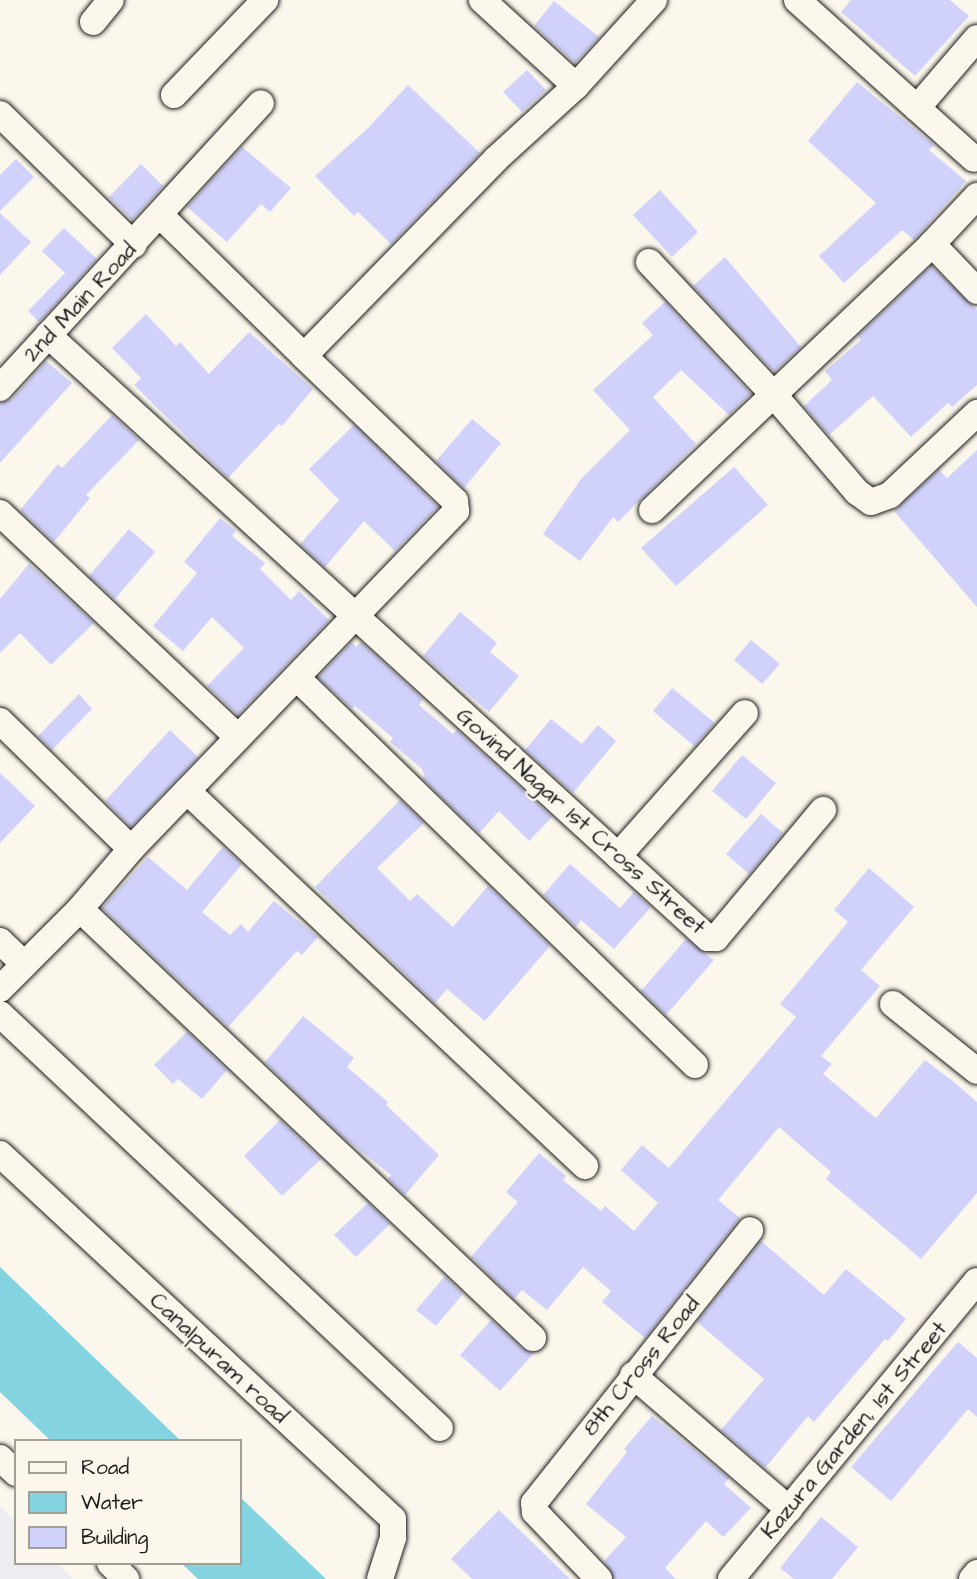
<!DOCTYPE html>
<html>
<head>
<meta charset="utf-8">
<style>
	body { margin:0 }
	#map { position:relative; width:977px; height:1579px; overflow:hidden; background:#fbf7ec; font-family:"Architects Daughter",sans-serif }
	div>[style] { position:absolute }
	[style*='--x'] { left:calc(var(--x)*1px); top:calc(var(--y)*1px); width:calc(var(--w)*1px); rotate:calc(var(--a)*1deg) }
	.built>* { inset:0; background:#eeecf0 }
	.water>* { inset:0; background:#84d3e0 }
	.building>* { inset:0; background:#d1d2fb }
	.roads { filter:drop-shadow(0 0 2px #1c1c1c) drop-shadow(0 0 2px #1c1c1c) }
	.minor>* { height:26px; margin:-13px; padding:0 13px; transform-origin:13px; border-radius:13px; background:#fbf7ec }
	span { translate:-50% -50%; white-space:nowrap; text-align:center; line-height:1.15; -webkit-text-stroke:5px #fbf7ec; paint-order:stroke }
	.street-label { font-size:23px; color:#1c1c1c }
	.legend { position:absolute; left:14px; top:1439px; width:228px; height:126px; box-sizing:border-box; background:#fbf7ec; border:2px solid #a29f99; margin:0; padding:9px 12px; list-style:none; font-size:21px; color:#1c1c1c }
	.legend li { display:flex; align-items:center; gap:14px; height:35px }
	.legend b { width:35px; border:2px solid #a29f99 }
</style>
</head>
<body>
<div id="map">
	<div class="built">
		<div style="clip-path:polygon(0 1506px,16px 1522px,16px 1563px,57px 1563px,73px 1579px,0 1579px)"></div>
	</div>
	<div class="water">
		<div style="clip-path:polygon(0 1267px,181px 1441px,51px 1441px,0 1392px)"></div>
		<div style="clip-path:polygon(240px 1497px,326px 1579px,198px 1579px,181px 1563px,240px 1563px)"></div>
	</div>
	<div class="building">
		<div style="clip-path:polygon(851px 0,950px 0,969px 16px,915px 76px,841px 12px)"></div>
		<div style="clip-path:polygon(554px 1px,599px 37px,575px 63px,534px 26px)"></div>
		<div style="clip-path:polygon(527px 70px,546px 90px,522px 112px,503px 92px)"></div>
		<div style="clip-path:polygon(857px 82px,934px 145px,929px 150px,966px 181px,914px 240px,902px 230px,844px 283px,819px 256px,876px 203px,808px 141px)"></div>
		<div style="clip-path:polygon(408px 85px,480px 153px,391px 244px,358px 212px,354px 216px,315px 176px,368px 128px)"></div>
		<div style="clip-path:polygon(242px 147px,291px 188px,270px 212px,261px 204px,227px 242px,187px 207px)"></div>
		<div style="clip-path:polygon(16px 159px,34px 177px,0 211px,0 175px)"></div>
		<div style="clip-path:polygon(141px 164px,163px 186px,132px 220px,109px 197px)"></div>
		<div style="clip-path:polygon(660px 190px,698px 232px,672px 257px,633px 215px)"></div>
		<div style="clip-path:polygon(0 213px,31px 242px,0 275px)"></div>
		<div style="clip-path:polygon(64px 228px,97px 259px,39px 322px,28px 311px,65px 273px,42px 251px)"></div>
		<div style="clip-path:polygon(725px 257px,801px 347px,776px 370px,773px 371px,693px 286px)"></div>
		<div style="clip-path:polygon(931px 266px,977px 310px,977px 385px,952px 407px,948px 403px,911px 437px,873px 396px,829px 435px,804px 406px,832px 380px,825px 371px,861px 340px,858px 336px)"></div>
		<div style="clip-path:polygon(665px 302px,751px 394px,729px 415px,681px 370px,653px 397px,696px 444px,618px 522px,613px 517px,580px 561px,543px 534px,581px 479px,630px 430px,593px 390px,653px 335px,642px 323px)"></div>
		<div style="clip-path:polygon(146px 314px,176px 346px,180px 342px,209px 374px,249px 332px,313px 389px,282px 426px,279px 424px,228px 478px,134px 385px,141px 378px,112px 348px)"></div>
		<div style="clip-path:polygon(46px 361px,72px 383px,0 463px,0 403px,12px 399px)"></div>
		<div style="clip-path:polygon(112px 415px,139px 440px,86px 495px,90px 498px,54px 542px,20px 510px,58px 464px,62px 468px)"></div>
		<div style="clip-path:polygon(472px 419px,501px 443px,464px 488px,436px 461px)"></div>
		<div style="clip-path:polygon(354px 425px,438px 507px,395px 551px,364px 521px,325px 567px,300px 544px,339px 500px,309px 469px)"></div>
		<div style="clip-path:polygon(977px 450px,977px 607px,894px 511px,939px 470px,947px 478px)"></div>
		<div style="clip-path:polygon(734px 467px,768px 505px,676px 586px,641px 548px)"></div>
		<div style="clip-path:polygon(220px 518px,236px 531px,232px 536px,265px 563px,260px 569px,291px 600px,299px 591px,329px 620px,238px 715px,207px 686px,244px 648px,212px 617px,183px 651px,153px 626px,197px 573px,184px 562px)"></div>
		<div style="clip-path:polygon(129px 529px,155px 552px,115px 599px,89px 576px)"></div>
		<div style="clip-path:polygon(29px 564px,94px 623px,51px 665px,20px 633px,0 653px,0 599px)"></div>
		<div style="clip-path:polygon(460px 612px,497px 643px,490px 652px,519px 676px,489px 712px,423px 656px)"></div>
		<div style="clip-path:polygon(751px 640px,780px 664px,762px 684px,734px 660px)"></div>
		<div style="clip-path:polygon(352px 642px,356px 647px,361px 642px,423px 699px,419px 705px,453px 734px,457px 730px,552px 817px,529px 841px,499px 811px,479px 833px,422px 778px,425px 776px,421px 768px,390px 742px,393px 738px,355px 706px,352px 709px,318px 677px)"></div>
		<div style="clip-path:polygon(672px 688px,715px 723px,694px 746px,653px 711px)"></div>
		<div style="clip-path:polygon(79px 694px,92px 709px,52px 750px,38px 736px)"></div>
		<div style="clip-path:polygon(551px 719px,582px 744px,598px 725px,616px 741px,573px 793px,525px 750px)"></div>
		<div style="clip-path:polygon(170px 730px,198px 757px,131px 827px,105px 801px)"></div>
		<div style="clip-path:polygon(742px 755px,776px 783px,746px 819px,712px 791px)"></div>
		<div style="clip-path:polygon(0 773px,35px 806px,0 843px)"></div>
		<div style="clip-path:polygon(400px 800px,424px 823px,377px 868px,410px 901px,417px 894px,453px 927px,488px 886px,550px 946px,485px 1021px,447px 989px,435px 1003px,315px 887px)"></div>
		<div style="clip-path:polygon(761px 814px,783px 833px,749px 874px,726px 854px)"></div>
		<div style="clip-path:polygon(223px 847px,242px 864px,202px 912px,230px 935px,241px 924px,248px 932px,274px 901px,318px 937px,302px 955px,297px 951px,228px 1027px,102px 908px,148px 857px,187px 890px)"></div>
		<div style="clip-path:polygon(570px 864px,620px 908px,634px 892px,651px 907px,614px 949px,581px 920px,576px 927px,543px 895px)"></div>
		<div style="clip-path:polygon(869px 868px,914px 907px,861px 970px,880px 986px,821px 1056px,832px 1064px,823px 1074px,876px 1118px,925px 1060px,954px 1082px,977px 1102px,977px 1193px,921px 1259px,826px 1179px,831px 1172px,779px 1127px,718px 1200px,740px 1218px,645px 1338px,602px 1302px,611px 1291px,583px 1267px,547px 1310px,522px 1290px,514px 1299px,471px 1257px,518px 1202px,506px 1192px,539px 1153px,566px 1176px,563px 1180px,601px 1211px,605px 1206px,634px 1231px,658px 1203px,621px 1170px,642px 1145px,669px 1168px,796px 1017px,780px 1004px,848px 922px,834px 910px)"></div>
		<div style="clip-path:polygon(686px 939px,714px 960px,666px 1015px,641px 991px)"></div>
		<div style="clip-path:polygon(303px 1016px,354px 1058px,347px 1067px,388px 1102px,386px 1105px,439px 1155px,405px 1195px,388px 1179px,391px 1175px,343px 1137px,265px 1062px)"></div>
		<div style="clip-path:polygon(187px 1032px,227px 1070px,202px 1099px,178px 1079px,173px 1084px,154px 1065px)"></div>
		<div style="clip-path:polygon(280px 1120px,321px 1159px,282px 1196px,244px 1156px)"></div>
		<div style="clip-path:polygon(368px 1203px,390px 1224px,356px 1257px,334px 1235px)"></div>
		<div style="clip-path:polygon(761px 1241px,824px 1295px,846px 1269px,906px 1319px,888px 1341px,885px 1339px,814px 1422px,808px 1416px,765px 1468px,721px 1430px,764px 1379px,697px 1322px)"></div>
		<div style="clip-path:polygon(445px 1276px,463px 1294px,436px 1326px,416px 1310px)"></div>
		<div style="clip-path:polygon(491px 1320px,522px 1349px,534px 1353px,500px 1391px,460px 1355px)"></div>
		<div style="clip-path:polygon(958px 1342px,977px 1358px,977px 1417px,968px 1409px,891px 1501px,851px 1467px)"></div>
		<div style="clip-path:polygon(652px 1416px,729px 1478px,724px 1484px,751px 1508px,723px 1537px,706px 1521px,665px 1568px,676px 1579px,614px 1579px,604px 1561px,626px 1537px,586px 1504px,627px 1452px,624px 1449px)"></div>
		<div style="clip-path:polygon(499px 1510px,570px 1579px,472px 1579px,451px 1559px)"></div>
		<div style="clip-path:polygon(821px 1517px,858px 1547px,832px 1579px,794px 1579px,780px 1568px)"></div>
	</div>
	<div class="roads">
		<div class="minor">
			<div style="--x:482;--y:0;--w:127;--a:42.5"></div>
			<div style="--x:797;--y:0;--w:161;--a:42"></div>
			<div style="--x:917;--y:108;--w:92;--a:-49.4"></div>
			<div style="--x:93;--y:22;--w:28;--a:-51"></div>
			<div style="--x:174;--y:95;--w:132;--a:-46.2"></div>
			<div style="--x:917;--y:108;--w:76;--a:41.8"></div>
			<div style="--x:0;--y:114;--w:187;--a:44.4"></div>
			<div style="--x:160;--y:215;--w:202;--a:44.4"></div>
			<div style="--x:304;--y:356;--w:275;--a:-45.7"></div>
			<div style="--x:496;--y:159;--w:108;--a:-42.4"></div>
			<div style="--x:576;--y:86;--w:116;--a:-47.8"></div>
			<div style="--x:932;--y:244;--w:65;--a:46.2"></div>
			<div style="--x:649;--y:262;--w:181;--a:46.8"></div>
			<div style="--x:773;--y:394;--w:129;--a:49.4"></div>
			<div style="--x:857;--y:492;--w:17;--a:36"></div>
			<div style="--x:871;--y:502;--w:20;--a:-20"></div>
			<div style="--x:890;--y:495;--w:120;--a:-43.3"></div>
			<div style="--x:48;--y:335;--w:894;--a:42.42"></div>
			<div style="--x:708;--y:938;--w:8;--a:0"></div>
			<div style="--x:716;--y:938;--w:167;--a:-50.1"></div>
			<div style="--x:0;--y:388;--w:386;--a:-47.5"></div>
			<div style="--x:652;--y:510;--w:386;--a:-43.5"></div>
			<div style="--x:932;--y:244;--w:66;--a:-46.8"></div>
			<div style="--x:0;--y:513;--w:327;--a:43.3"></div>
			<div style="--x:297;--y:678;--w:555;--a:44.2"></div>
			<div style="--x:0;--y:721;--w:183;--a:44.3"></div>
			<div style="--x:187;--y:791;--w:547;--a:43.3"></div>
			<div style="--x:618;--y:856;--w:191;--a:-48.4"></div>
			<div style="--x:80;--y:909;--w:624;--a:43.44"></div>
			<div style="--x:0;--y:941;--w:33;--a:44"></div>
			<div style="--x:0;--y:989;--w:113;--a:-45"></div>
			<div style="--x:80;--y:909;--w:79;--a:-49.6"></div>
			<div style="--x:131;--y:849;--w:469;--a:-46.1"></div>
			<div style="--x:456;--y:511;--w:10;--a:-96"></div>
			<div style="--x:455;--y:501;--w:209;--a:-136.2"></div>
			<div style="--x:893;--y:1004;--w:107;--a:38.6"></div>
			<div style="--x:0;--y:1014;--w:604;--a:43.26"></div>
			<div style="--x:0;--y:1154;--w:536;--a:42.88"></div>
			<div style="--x:393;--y:1519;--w:19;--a:90"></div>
			<div style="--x:393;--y:1538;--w:43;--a:107.6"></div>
			<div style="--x:633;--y:1375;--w:206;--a:40.7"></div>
			<div style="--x:0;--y:1458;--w:22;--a:43"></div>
			<div style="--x:110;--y:1563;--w:23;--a:45"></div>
			<div style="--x:599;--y:1579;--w:93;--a:-133.7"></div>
			<div style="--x:535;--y:1512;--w:9;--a:-96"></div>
			<div style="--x:534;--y:1503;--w:348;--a:-51.6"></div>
			<div style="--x:731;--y:1579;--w:386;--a:-50.5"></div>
			<div style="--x:972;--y:1579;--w:8;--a:-50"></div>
		</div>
	</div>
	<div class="street-label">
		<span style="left:80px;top:302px;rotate:-47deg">2nd Main Road</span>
		<span style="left:581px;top:821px;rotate:42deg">Govind Nagar 1st Cross Street</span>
		<span style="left:219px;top:1358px;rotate:43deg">Canalpuram road</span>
		<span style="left:641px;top:1366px;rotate:-51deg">8th Cross Road</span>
		<span style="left:854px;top:1430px;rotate:-50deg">Kazura Garden, 1st Street</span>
	</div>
	<ul class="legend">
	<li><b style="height:9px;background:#fbf7ec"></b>Road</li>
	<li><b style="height:19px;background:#84d3e0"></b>Water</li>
	<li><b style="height:19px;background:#d1d2fb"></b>Building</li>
	</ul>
</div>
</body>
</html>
